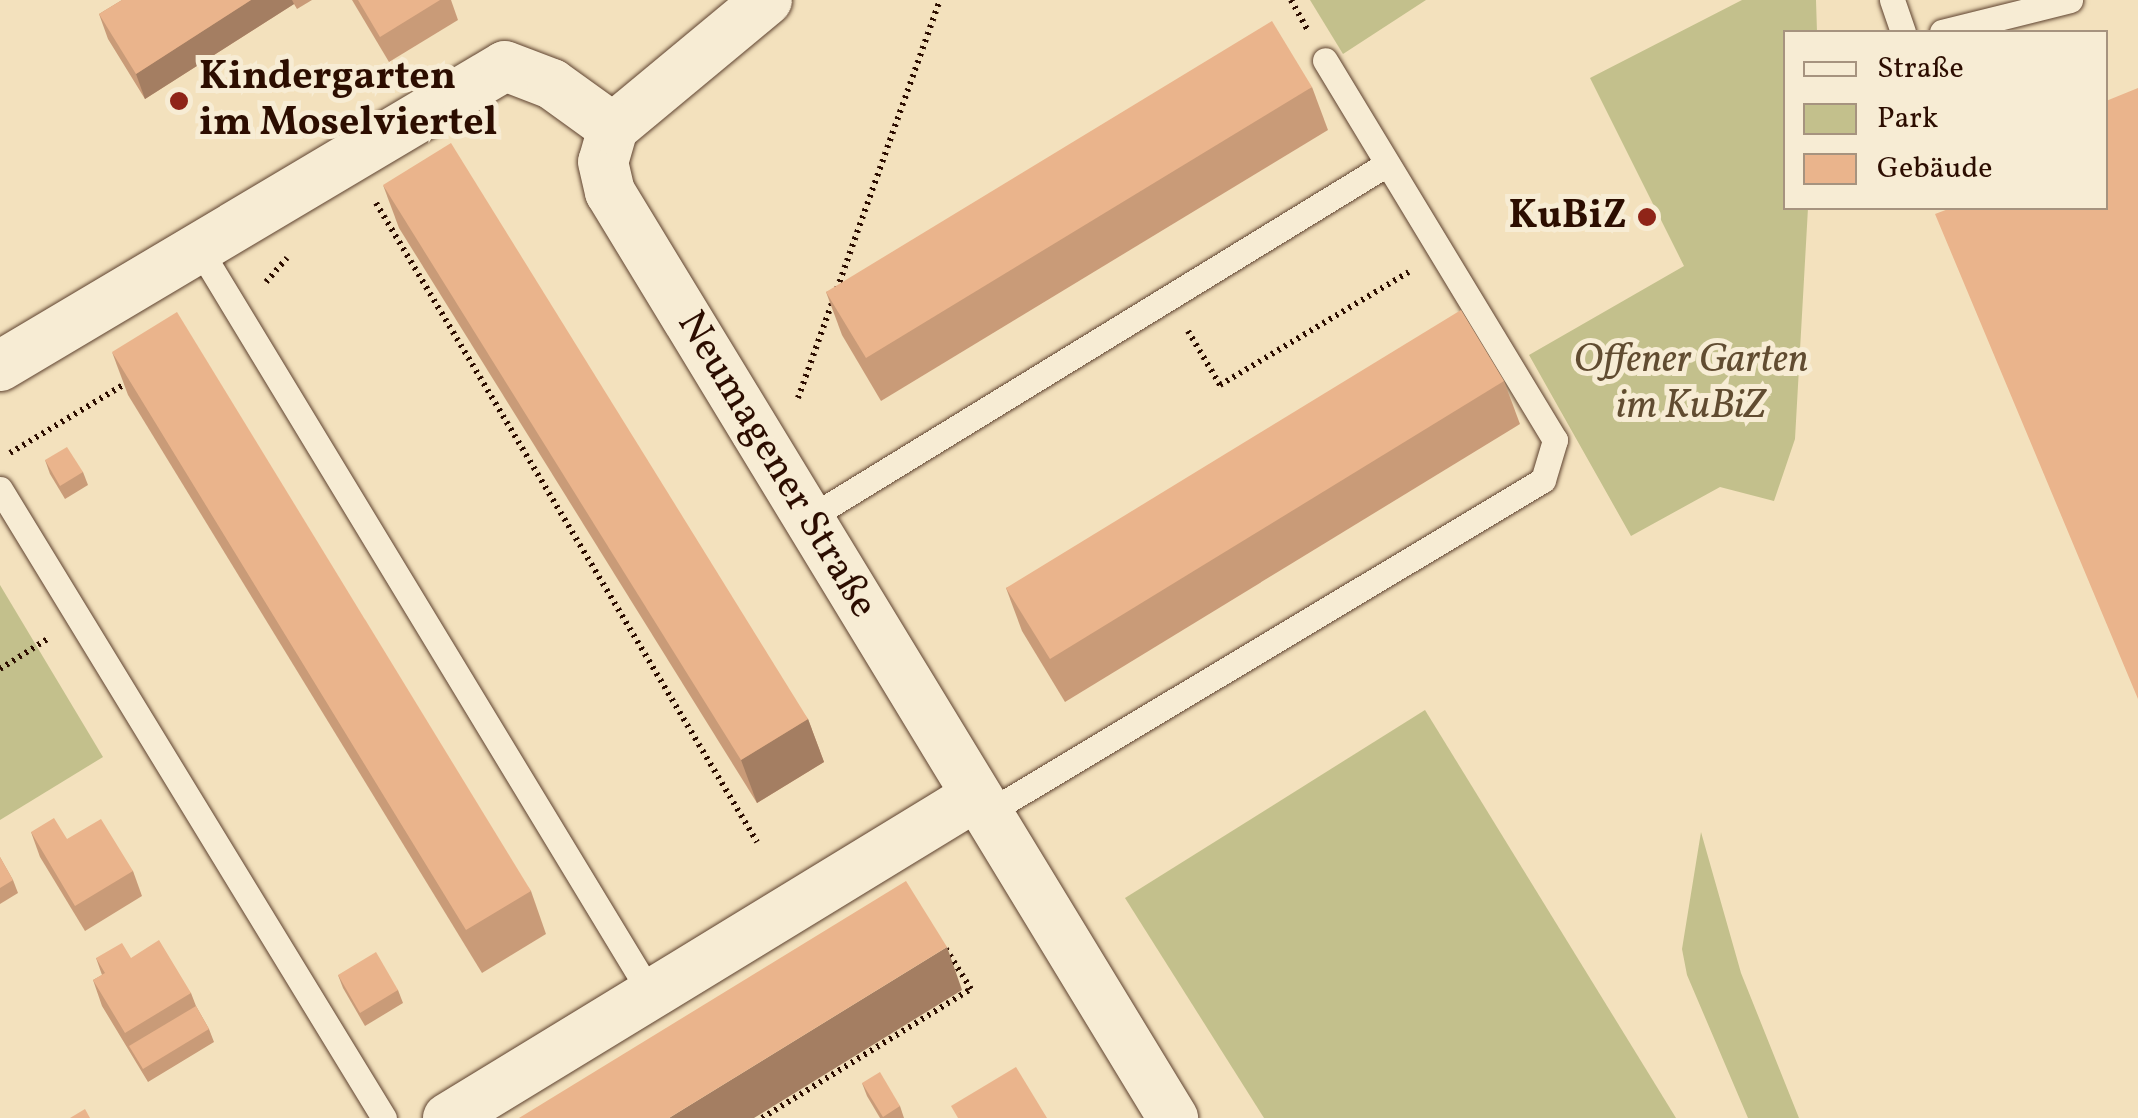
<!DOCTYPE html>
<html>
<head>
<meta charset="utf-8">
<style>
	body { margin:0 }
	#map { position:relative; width:2138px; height:1118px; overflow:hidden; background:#f3e1bd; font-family:Vollkorn,serif }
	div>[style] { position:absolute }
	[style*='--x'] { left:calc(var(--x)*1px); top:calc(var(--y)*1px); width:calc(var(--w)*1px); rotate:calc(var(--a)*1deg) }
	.green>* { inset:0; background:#c3c08c }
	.path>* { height:6px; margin-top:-3px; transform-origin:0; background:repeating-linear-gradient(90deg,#2c0d00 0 2.5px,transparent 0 7.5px) }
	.roads { filter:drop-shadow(0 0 2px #5e422f) drop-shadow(0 0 2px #5e422f) }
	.lane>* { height:25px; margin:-12.5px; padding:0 12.5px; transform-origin:12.5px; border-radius:12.5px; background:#f7ecd4 }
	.street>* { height:50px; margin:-25px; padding:0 25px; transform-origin:25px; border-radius:25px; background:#f7ecd4 }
	.wall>* { inset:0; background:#c99b78 }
	.shaded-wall>* { inset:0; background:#a47e62 }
	.building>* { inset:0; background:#eab48c }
	.dots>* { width:28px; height:28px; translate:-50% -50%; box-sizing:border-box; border:5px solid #f7ecd4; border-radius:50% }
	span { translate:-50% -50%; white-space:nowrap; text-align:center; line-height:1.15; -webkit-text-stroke:10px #f7ecd4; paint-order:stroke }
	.poi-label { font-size:40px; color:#2c0d00; font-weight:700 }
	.left { translate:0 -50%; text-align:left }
	.right { translate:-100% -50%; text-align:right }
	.park-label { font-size:40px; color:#614c31; font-style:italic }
	.street-label { font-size:40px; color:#2c0d00 }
	.legend { position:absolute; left:1783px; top:30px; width:325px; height:180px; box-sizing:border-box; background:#f7ecd4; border:2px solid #a6937f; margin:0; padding:12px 18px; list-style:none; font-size:30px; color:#2c0d00 }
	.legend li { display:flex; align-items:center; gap:20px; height:50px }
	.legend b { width:50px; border:2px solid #a6937f }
</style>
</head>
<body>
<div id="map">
	<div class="green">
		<div style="clip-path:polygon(1310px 0,1426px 0,1343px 54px)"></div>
		<div style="clip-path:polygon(1742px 0,1816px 0,1817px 32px,1786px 32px,1786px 208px,1808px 208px,1795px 439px,1774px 501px,1720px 487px,1631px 536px,1529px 355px,1684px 266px,1590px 78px)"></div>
		<div style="clip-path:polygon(0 585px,103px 757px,0 820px)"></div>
		<div style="clip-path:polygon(1425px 710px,1676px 1118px,1264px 1118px,1125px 898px)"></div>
		<div style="clip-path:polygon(1701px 832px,1741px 973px,1799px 1118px,1748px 1118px,1687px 975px,1682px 949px)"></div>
	</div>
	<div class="path">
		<div style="--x:1291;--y:0;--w:33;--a:61"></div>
		<div style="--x:376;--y:203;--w:744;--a:59.19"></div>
		<div style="--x:266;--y:282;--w:32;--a:-49"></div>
		<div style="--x:837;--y:289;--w:307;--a:-70.4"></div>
		<div style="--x:1188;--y:331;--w:63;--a:59.3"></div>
		<div style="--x:1220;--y:385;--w:220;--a:-30.9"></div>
		<div style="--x:798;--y:398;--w:104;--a:-70.3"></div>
		<div style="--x:10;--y:453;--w:138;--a:-31"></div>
		<div style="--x:0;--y:669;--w:58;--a:-32.3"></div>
		<div style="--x:762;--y:1118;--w:246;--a:-31.7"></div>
		<div style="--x:971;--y:989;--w:51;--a:-122.1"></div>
	</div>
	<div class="roads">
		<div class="lane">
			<div style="--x:1892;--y:0;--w:34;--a:71"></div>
			<div style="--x:1942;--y:32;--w:132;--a:-14"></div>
			<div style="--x:200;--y:250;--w:870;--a:58.78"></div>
			<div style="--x:0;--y:489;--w:737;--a:58.6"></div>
			<div style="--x:809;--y:518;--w:678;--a:-31.49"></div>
			<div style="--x:987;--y:813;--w:648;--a:-30.92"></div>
			<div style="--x:1543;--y:480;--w:42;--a:-73.3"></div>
			<div style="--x:1555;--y:440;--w:444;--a:-121.2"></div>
		</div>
		<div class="street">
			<div style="--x:613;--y:128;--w:35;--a:106"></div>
			<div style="--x:603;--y:162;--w:31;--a:77"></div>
			<div style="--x:610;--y:192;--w:1084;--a:58.7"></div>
			<div style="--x:613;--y:128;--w:200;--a:-39.7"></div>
			<div style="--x:0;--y:366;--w:587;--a:-30.71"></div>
			<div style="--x:505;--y:66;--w:50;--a:21"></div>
			<div style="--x:552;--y:84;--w:75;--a:35.8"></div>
			<div style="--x:448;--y:1118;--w:618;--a:-31.38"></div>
		</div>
	</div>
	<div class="wall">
		<div style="clip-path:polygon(122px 0,312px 0,297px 9px,294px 4px,145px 99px,108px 39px,99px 14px)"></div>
		<div style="clip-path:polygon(352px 0,451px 0,458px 20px,389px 62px)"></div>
		<div style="clip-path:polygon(1312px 87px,1328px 130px,881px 401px,842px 335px,826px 292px)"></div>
		<div style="clip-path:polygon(383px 185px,808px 719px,824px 762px,757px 803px,399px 228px)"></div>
		<div style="clip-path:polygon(112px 352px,531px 891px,546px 934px,482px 973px,128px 395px)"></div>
		<div style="clip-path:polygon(1504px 381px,1520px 424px,1065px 702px,1022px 631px,1006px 588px)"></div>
		<div style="clip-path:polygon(45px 460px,83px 472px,88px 485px,65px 499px,50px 474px)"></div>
		<div style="clip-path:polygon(31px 832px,67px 839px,133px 871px,142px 896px,85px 931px,40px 857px)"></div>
		<div style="clip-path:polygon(0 857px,13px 880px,18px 893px,0 904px)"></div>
		<div style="clip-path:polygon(96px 958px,131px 958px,191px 993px,196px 1006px,209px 1029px,214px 1042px,148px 1082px,102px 1006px,93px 980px,102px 975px)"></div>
		<div style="clip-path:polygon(338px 975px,398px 990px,403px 1003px,365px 1026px,343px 988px)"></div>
		<div style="clip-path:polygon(862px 1083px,900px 1106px,904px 1118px,880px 1118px,867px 1096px)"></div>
	</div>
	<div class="shaded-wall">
		<div style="clip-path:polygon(251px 0,292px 0,294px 4px,145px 99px,136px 74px)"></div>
		<div style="clip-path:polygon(808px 719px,824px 762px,757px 803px,741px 760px)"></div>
		<div style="clip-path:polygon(947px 947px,962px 990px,754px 1118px,669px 1118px)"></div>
	</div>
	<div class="building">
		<div style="clip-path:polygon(122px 0,251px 0,136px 74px,99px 14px)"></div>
		<div style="clip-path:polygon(358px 0,440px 0,380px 37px)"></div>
		<div style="clip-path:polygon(1272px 21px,1312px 87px,866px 358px,826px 292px)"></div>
		<div style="clip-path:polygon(2138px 88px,2138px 699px,1935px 214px,1951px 208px,2106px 208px,2106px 101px)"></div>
		<div style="clip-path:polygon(451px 143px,808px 719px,741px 760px,383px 185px)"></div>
		<div style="clip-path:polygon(1461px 310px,1504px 381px,1050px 659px,1006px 588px)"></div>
		<div style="clip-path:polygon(177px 312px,531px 891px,466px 930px,112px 352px)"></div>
		<div style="clip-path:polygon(67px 447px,83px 472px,60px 486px,45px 460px)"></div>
		<div style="clip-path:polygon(54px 818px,67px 839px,101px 819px,133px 871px,75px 906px,31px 832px)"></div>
		<div style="clip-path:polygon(0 857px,13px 880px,0 888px)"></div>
		<div style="clip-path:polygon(906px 881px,947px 947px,669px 1118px,519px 1118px)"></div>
		<div style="clip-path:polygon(159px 940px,191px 993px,125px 1033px,93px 980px,105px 973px,96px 958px,122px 943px,131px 958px)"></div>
		<div style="clip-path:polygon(376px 952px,398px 990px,360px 1013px,338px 975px)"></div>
		<div style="clip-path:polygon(196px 1006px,209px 1029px,143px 1069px,129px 1046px)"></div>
		<div style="clip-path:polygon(1016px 1067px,1047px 1118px,958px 1118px,951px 1106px)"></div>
		<div style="clip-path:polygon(880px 1072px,900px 1106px,883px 1117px,862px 1083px)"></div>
		<div style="clip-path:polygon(85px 1109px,90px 1118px,70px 1118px)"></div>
	</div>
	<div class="dots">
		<div style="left:179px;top:101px;background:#8f2418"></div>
		<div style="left:1647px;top:217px;background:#8f2418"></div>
	</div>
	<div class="poi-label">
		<span class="left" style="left:199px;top:101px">Kindergarten<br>im Moselviertel</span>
		<span class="right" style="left:1627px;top:217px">KuBiZ</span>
	</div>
	<div class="park-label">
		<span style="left:1691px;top:384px">Offener Garten<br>im KuBiZ</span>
	</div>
	<div class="street-label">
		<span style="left:776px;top:465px;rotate:59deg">Neumagener Straße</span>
	</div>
	<ul class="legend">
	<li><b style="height:12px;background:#f7ecd4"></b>Straße</li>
	<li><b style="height:28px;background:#c3c08c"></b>Park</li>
	<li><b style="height:28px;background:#eab48c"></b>Gebäude</li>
	</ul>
</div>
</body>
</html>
